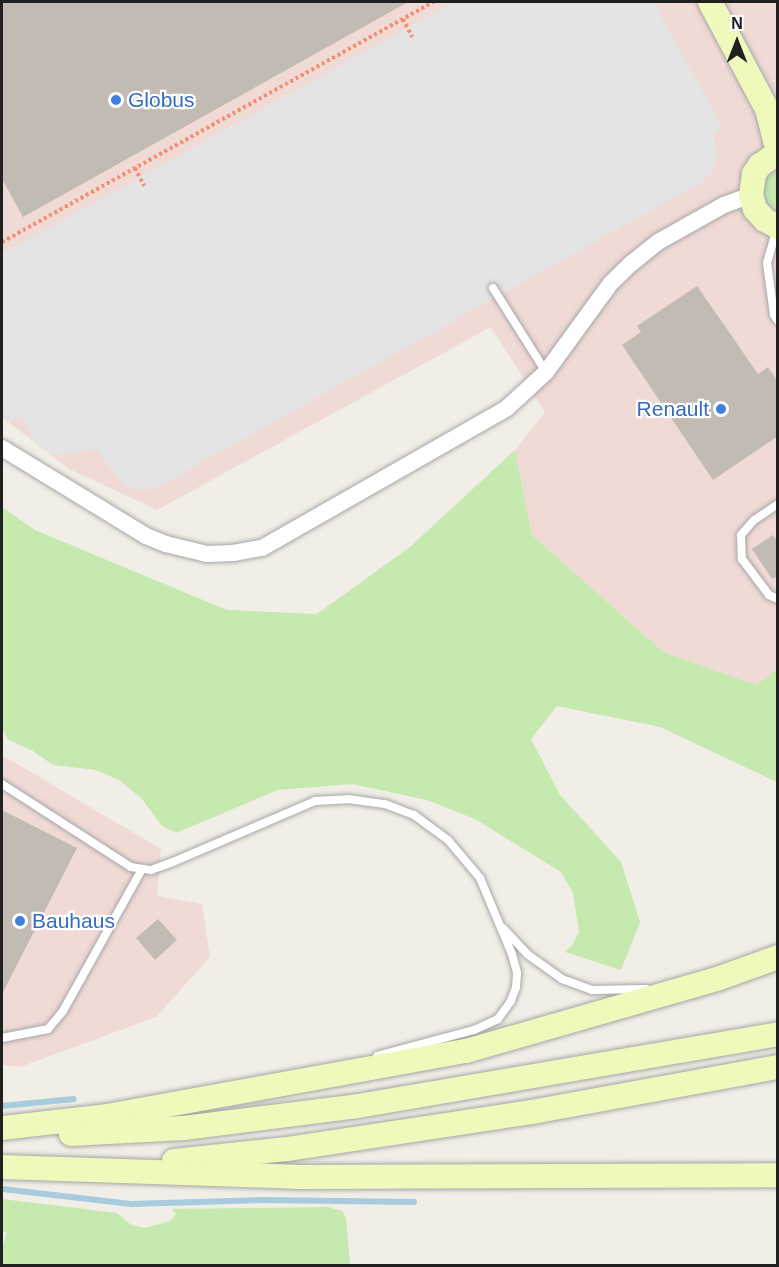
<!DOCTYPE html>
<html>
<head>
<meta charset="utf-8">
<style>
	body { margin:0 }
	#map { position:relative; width:779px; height:1267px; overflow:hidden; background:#f0eee6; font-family:Arial,sans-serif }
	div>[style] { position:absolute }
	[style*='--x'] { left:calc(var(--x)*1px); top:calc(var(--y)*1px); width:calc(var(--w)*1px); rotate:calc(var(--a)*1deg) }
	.commercial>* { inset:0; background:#f0dad6 }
	.grass>* { inset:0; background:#c5e9ae }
	.parking>* { inset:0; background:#e4e4e4 }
	.stream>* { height:6px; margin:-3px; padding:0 3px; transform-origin:3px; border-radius:3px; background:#a8cbdd }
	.building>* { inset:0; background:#c1bbb3 }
	.path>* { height:4px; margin-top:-2px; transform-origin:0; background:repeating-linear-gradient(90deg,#f88c70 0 3px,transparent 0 6px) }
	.roads { filter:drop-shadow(0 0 2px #a7a7a7) drop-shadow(0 0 2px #a7a7a7) }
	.lane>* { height:8px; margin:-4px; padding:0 4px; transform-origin:4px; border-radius:4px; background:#fff }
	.street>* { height:16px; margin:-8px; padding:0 8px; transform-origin:8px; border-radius:8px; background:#fff }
	.secondary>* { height:24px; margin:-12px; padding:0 12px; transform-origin:12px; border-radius:12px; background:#eff9bc }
	.dots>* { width:16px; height:16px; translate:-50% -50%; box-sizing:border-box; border:3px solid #fff; border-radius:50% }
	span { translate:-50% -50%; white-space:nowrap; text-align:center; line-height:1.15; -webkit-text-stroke:4.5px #fff; paint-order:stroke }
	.shop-label { font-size:21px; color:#366cbe }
	.left { translate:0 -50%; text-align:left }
	.right { translate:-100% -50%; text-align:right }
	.frame { position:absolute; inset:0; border:3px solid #202020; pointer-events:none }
	.north { position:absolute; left:707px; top:12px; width:60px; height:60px; -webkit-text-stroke:4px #fff; paint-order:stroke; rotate:0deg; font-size:16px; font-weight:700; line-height:24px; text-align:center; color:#202020 }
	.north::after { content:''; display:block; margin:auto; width:21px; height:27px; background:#202020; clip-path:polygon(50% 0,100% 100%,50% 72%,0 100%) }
</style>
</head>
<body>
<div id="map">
	<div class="commercial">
		<div style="clip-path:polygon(2px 2px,777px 2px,777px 670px,756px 685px,663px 652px,532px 535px,515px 450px,545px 412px,491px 327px,157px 510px,69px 469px,2px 417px)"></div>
		<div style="clip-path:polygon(2px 755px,161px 849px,157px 896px,202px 904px,210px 957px,156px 1017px,20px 1067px,2px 1065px)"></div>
	</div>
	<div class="grass">
		<div style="clip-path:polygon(777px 169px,777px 212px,766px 200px,764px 189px,767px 178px)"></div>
		<div style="clip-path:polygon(515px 450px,532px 535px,663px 652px,756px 685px,777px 670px,777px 782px,660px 727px,557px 706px,531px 739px,560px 795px,621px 862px,640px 922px,621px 970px,565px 952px,573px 944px,579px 932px,573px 893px,561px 872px,475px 819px,427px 800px,352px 784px,278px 790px,176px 833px,162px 826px,142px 799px,121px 781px,96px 770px,53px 765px,33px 751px,9px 740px,2px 729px,2px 507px,35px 530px,227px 610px,317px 614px,410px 547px)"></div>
		<div style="clip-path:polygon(2px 1199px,117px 1213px,131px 1225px,145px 1228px,170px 1221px,176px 1214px,172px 1209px,328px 1207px,342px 1211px,346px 1218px,350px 1265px,2px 1265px,2px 1248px,7px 1232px,2px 1232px)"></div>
	</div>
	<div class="parking">
		<div style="clip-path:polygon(454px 2px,653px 2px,723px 128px,714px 133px,717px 160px,711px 174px,702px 182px,156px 488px,141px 490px,124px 486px,96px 449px,61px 455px,47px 452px,37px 445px,20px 416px,9px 422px,2px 409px,2px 254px)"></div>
	</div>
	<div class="stream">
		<div style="--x:2;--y:1106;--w:72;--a:-5.6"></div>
		<div style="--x:2;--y:1189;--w:130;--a:6.6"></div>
		<div style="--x:131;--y:1204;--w:131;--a:-1.7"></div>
		<div style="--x:262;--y:1200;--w:152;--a:0.8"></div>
	</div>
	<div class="building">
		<div style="clip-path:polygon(2px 2px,408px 2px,23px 217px,2px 179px)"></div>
		<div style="clip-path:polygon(697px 286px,758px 374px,768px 367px,778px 382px,778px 436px,713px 480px,622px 345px,641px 332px,637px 326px)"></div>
		<div style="clip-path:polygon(773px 535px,778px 542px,778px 576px,772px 579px,752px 549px)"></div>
		<div style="clip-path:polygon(2px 810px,77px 848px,2px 994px)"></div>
		<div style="clip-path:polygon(158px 919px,177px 940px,155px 960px,136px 938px)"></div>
	</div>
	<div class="path">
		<div style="--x:403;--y:19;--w:20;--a:63"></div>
		<div style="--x:135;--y:168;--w:20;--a:63"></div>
		<div style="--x:2;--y:242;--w:494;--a:-29.1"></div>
	</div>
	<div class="roads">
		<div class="lane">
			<div style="--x:777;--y:228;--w:36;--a:106"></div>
			<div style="--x:767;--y:263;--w:52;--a:82.3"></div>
			<div style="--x:774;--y:315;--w:7;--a:56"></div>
			<div style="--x:493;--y:288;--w:99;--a:57.8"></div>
			<div style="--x:778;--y:504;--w:29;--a:146"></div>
			<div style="--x:754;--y:520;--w:20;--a:131"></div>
			<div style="--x:741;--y:535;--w:24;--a:88"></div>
			<div style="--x:742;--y:559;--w:45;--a:53.1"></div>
			<div style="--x:769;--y:595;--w:10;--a:24"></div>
			<div style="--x:2;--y:784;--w:153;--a:32.8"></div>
			<div style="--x:131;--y:867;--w:20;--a:9"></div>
			<div style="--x:151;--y:870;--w:23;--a:-20"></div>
			<div style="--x:173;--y:862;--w:155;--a:-23.2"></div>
			<div style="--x:315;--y:801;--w:33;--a:-3"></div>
			<div style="--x:348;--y:799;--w:37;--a:8"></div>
			<div style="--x:385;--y:804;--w:31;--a:21"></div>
			<div style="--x:414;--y:815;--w:42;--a:36.3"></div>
			<div style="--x:448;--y:840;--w:50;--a:49.9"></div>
			<div style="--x:480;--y:878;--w:82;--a:67.2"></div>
			<div style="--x:512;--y:954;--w:20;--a:75"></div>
			<div style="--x:517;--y:973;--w:14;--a:94"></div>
			<div style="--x:516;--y:987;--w:15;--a:110"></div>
			<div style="--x:511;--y:1001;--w:22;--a:126"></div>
			<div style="--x:498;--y:1019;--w:26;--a:155"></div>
			<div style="--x:474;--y:1030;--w:100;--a:165"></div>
			<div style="--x:503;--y:928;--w:35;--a:47"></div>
			<div style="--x:527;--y:954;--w:43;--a:35.5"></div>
			<div style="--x:562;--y:979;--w:32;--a:20"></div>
			<div style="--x:592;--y:990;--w:54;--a:-1.1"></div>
			<div style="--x:2;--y:1038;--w:47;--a:-11.1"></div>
			<div style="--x:48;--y:1029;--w:23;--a:-50"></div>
			<div style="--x:63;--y:1011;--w:162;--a:-60.9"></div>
		</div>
		<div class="street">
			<div style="--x:2;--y:448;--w:169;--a:31.4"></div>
			<div style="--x:146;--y:536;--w:22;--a:22"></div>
			<div style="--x:166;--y:544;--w:42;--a:13.7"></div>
			<div style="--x:207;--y:554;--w:26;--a:-2"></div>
			<div style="--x:233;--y:553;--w:29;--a:-10"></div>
			<div style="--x:262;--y:548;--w:282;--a:-29.7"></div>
			<div style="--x:507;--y:408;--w:53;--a:-42.7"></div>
			<div style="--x:546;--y:372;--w:110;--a:-53.9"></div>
			<div style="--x:611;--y:283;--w:29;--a:-44"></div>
			<div style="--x:632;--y:263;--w:33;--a:-39"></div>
			<div style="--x:658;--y:242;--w:76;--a:-29.3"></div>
			<div style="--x:724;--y:205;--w:29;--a:-20"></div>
		</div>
		<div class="secondary">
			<div style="--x:710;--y:2;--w:121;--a:62"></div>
			<div style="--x:767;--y:109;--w:44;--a:75.7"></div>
			<div style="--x:778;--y:153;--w:22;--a:146"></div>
			<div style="--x:760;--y:165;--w:11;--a:124"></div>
			<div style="--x:754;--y:174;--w:21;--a:98"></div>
			<div style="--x:751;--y:195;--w:15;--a:74"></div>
			<div style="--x:755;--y:209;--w:15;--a:48"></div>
			<div style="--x:765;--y:220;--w:15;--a:28"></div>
			<div style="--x:2;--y:1128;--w:106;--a:-6.5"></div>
			<div style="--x:107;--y:1116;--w:365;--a:-10.3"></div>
			<div style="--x:466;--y:1051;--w:261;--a:-16"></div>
			<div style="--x:717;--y:979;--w:65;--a:-19.8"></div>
			<div style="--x:71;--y:1134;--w:113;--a:-3"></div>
			<div style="--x:184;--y:1128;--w:175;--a:-7.2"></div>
			<div style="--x:358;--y:1106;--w:426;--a:-9.7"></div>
			<div style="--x:174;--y:1161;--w:114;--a:-6.1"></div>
			<div style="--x:287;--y:1149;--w:248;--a:-8.6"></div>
			<div style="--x:532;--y:1112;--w:250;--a:-10.4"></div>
			<div style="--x:2;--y:1167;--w:294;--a:1.9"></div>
			<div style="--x:296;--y:1177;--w:482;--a:-0.2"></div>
		</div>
	</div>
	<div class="dots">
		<div style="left:116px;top:100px;background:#3f7fe0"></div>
		<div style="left:721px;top:409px;background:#3f7fe0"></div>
		<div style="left:20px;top:921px;background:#3f7fe0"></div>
	</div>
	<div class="shop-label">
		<span class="left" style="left:128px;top:100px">Globus</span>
		<span class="right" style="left:709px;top:409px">Renault</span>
		<span class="left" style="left:32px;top:921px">Bauhaus</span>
	</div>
	<div class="frame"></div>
	<div class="north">N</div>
</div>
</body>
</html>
